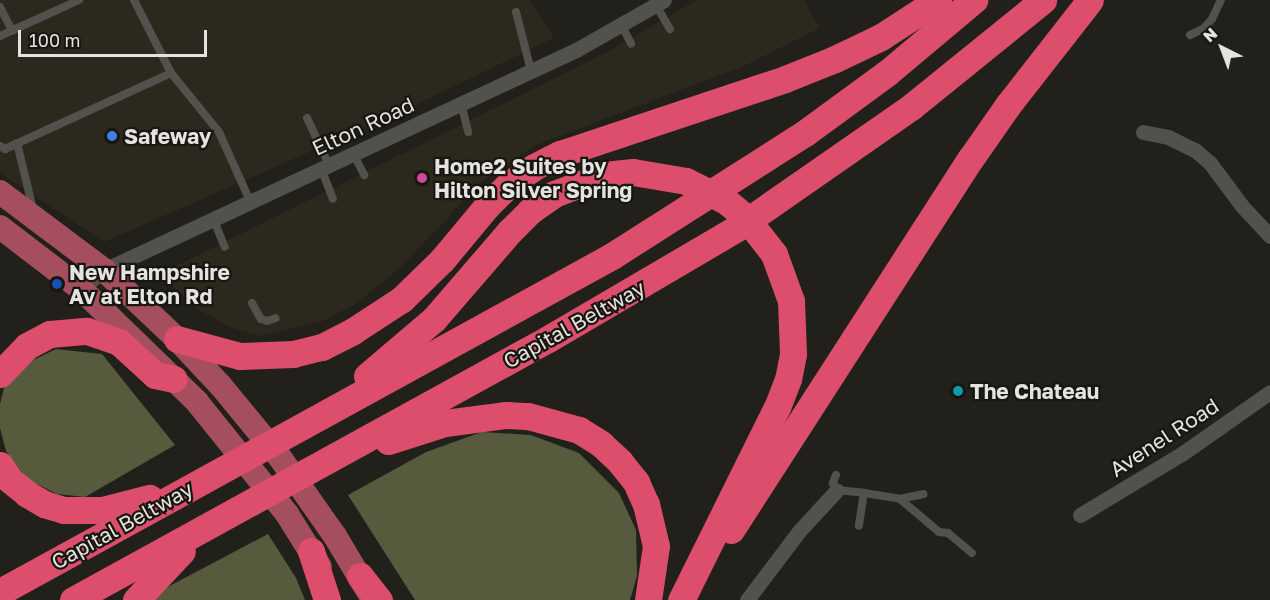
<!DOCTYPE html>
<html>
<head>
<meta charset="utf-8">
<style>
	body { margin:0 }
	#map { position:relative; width:1270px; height:600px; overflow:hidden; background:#21201a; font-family:"Golos Text",sans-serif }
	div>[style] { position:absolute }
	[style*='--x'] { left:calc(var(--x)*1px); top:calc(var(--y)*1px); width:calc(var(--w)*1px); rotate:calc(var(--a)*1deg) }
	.built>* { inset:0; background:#2c281d }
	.forest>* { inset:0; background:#575a3c }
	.lane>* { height:8px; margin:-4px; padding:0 4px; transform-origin:4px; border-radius:4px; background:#53514b }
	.street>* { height:15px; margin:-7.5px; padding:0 7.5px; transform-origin:7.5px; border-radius:7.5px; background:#53514b }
	.primary>* { height:24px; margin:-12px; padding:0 12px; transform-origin:12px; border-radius:12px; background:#a54f5e }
	.highway>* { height:27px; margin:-13.5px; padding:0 13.5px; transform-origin:13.5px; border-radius:13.5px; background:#dc4e6b }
	.dots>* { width:16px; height:16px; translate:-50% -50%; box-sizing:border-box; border:3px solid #181611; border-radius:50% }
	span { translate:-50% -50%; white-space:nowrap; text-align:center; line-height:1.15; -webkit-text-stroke:4.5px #181611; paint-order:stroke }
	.street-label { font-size:21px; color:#e4e3e0 }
	.poi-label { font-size:21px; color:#e4e3e0; font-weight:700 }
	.left { translate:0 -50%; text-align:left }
	.north { position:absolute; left:1192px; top:18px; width:60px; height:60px; -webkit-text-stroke:4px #181611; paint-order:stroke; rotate:318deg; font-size:16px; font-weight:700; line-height:24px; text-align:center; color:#e4e3e0 }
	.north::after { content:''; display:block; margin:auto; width:21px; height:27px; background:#e4e3e0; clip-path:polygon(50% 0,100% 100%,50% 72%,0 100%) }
	.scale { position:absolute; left:18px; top:30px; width:189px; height:27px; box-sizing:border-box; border:3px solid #e4e3e0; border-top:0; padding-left:8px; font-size:18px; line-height:21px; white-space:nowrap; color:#e4e3e0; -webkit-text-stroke:4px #181611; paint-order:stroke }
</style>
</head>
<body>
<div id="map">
	<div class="built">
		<div style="clip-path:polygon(0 0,530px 0,554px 38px,401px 112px,104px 242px,0 173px)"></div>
		<div style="clip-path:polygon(697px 0,804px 0,820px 28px,744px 66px,536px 145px,483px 180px,404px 264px,359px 302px,323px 321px,261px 336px,232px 328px,196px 308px,160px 274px,609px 51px)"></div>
	</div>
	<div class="forest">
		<div style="clip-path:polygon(56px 349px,102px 354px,175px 445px,85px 497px,57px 494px,27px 479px,6px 451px,0 428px,0 404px,4px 388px,25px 364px)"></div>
		<div style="clip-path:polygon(482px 432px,531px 435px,579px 453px,619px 493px,636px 530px,637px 576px,630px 600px,415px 600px,348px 495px,426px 452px)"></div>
		<div style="clip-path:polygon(268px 534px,296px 578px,305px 600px,153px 600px,158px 592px)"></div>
	</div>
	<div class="lane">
		<div style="--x:134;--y:0;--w:82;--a:63.1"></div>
		<div style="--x:656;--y:5;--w:28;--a:60"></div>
		<div style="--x:0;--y:7;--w:27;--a:63"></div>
		<div style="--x:516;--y:12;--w:61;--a:75.7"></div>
		<div style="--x:621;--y:24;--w:22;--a:63"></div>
		<div style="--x:1190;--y:35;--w:14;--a:-25"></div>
		<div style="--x:1203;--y:29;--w:13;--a:-48"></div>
		<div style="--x:1212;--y:19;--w:21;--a:-65"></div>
		<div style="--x:0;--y:36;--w:87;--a:-24.5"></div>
		<div style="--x:461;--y:103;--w:30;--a:76"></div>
		<div style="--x:307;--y:118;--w:52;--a:64.9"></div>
		<div style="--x:17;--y:143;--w:68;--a:76.4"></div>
		<div style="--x:0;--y:146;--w:6;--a:31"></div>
		<div style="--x:5;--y:149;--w:183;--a:-24.6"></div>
		<div style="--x:171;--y:73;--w:76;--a:50.9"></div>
		<div style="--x:219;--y:132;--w:76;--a:65.8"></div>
		<div style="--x:353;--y:153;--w:25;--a:63"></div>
		<div style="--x:321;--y:168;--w:33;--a:69"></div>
		<div style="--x:213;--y:218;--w:31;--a:68"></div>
		<div style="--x:252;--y:303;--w:18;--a:61"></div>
		<div style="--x:261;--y:319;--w:6;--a:18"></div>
		<div style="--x:267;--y:321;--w:9;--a:-18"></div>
		<div style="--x:836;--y:475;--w:9;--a:111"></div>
		<div style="--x:833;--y:483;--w:8;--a:60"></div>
		<div style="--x:837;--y:490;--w:27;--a:6"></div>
		<div style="--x:864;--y:493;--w:33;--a:99"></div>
		<div style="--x:864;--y:493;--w:36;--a:9"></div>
		<div style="--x:900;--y:499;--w:24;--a:-12"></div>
		<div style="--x:900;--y:499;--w:51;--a:40.2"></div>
		<div style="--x:939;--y:532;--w:9;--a:6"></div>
		<div style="--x:948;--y:533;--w:31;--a:40"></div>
	</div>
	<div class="street">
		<div style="--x:1143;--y:132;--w:25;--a:11"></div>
		<div style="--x:1168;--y:137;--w:30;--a:26"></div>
		<div style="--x:1195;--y:150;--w:20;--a:41"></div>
		<div style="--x:1210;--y:163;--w:54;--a:53.3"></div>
		<div style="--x:1242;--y:206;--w:41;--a:47"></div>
		<div style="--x:81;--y:289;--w:30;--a:-40"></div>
		<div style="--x:104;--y:270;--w:521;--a:-24.99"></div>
		<div style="--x:576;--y:50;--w:101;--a:-29.6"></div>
		<div style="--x:1080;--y:515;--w:120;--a:-31"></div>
		<div style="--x:1183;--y:453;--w:106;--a:-35"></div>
		<div style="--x:747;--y:600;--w:88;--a:-52.9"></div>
		<div style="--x:800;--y:530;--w:54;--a:-47.2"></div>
	</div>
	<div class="primary">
		<div style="--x:0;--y:192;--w:130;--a:36.9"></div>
		<div style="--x:104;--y:270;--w:100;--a:43.4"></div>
		<div style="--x:177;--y:339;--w:64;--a:46.9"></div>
		<div style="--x:221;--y:386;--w:94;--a:50.6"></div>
		<div style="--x:281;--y:459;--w:94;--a:55"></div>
		<div style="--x:335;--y:536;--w:66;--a:59.2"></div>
		<div style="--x:0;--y:227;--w:102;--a:37.4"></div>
		<div style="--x:81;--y:289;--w:162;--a:44.2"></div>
		<div style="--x:197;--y:402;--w:144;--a:51.2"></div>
		<div style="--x:287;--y:514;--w:62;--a:58.1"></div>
	</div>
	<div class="highway">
		<div style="--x:177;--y:339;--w:65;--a:15.1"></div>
		<div style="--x:240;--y:356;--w:53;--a:-2.2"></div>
		<div style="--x:293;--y:354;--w:30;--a:-14"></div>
		<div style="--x:322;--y:347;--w:35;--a:-27"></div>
		<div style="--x:353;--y:331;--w:59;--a:-33.1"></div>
		<div style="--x:402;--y:299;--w:56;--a:-44.3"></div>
		<div style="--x:442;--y:260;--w:70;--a:-50.2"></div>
		<div style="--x:487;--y:206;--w:31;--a:-45"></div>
		<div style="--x:509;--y:184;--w:30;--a:-34"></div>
		<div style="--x:534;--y:167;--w:29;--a:-27"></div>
		<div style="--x:560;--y:154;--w:237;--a:-18.4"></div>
		<div style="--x:785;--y:79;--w:54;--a:-21.8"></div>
		<div style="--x:835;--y:59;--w:51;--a:-25.6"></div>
		<div style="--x:881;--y:37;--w:68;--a:-33"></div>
		<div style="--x:0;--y:374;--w:39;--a:-46"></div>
		<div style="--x:27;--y:346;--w:26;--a:-28"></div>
		<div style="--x:50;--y:334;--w:37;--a:-5"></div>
		<div style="--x:87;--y:331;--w:34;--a:19"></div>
		<div style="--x:119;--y:342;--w:49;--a:42.5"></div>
		<div style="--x:155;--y:375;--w:19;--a:12"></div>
		<div style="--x:367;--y:376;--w:88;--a:-40.4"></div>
		<div style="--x:434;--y:319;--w:116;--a:-49.2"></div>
		<div style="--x:510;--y:231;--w:28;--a:-45"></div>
		<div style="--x:530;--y:211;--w:29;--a:-35"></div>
		<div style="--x:554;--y:194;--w:53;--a:-20.8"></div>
		<div style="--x:604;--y:175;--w:29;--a:-6"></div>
		<div style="--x:633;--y:172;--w:54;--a:9.6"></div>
		<div style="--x:686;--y:181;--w:45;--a:26.6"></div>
		<div style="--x:726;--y:201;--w:26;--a:40"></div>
		<div style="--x:746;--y:218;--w:46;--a:52.1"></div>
		<div style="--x:774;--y:254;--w:50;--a:70.1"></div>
		<div style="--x:791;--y:301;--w:53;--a:87.8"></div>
		<div style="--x:793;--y:354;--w:25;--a:101"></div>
		<div style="--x:788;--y:379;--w:30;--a:111"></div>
		<div style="--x:777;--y:407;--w:216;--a:116.4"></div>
		<div style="--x:388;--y:441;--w:60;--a:-17.5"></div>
		<div style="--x:445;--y:423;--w:62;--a:-7.5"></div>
		<div style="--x:506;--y:415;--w:22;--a:3"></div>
		<div style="--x:528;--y:416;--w:53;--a:15.4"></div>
		<div style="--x:579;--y:430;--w:26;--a:32"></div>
		<div style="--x:601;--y:444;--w:26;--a:43"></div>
		<div style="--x:620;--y:462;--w:26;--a:51"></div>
		<div style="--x:636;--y:482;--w:24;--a:66"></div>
		<div style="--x:646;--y:504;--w:43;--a:76.6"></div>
		<div style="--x:656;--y:546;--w:55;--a:98.4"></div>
		<div style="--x:0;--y:465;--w:18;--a:56"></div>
		<div style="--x:10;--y:480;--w:22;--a:39"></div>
		<div style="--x:27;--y:494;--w:20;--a:30"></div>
		<div style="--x:44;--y:504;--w:21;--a:17"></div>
		<div style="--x:64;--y:510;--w:38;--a:0"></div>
		<div style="--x:102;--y:510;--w:49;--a:-14.3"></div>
		<div style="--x:731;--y:530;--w:443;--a:-57.2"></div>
		<div style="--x:971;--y:158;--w:65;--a:-55.1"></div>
		<div style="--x:1008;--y:105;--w:133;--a:-52"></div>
		<div style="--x:311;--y:551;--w:52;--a:71.9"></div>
		<div style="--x:360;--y:576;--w:31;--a:52"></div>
		<div style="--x:0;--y:592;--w:698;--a:-28.77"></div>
		<div style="--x:612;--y:256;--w:229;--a:-32.5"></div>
		<div style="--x:805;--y:133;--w:102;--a:-36.2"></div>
		<div style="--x:887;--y:73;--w:114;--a:-40"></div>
		<div style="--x:73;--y:600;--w:542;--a:-28.79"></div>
		<div style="--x:548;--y:339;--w:219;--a:-30.4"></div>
		<div style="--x:737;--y:228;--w:212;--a:-34.8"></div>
		<div style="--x:911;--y:107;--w:170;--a:-39"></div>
		<div style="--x:136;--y:600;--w:67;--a:-46.8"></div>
	</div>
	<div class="dots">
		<div style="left:112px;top:136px;background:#3f7fe0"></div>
		<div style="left:422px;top:178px;background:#d1479c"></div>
		<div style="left:57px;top:284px;background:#1a4fb4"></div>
		<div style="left:958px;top:391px;background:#0f9aa8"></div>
	</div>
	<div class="street-label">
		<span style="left:363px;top:126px;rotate:-25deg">Elton Road</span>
		<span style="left:574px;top:324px;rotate:-29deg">Capital Beltway</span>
		<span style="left:1164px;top:437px;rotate:-33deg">Avenel Road</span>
		<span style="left:122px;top:525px;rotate:-29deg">Capital Beltway</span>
	</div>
	<div class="poi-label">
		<span class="left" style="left:124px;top:136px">Safeway</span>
		<span class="left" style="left:434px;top:178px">Home2 Suites by<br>Hilton Silver Spring</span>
		<span class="left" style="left:69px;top:284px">New Hampshire<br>Av at Elton Rd</span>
		<span class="left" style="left:970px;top:391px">The Chateau</span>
	</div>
	<div class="north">N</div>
	<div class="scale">100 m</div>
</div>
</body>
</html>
